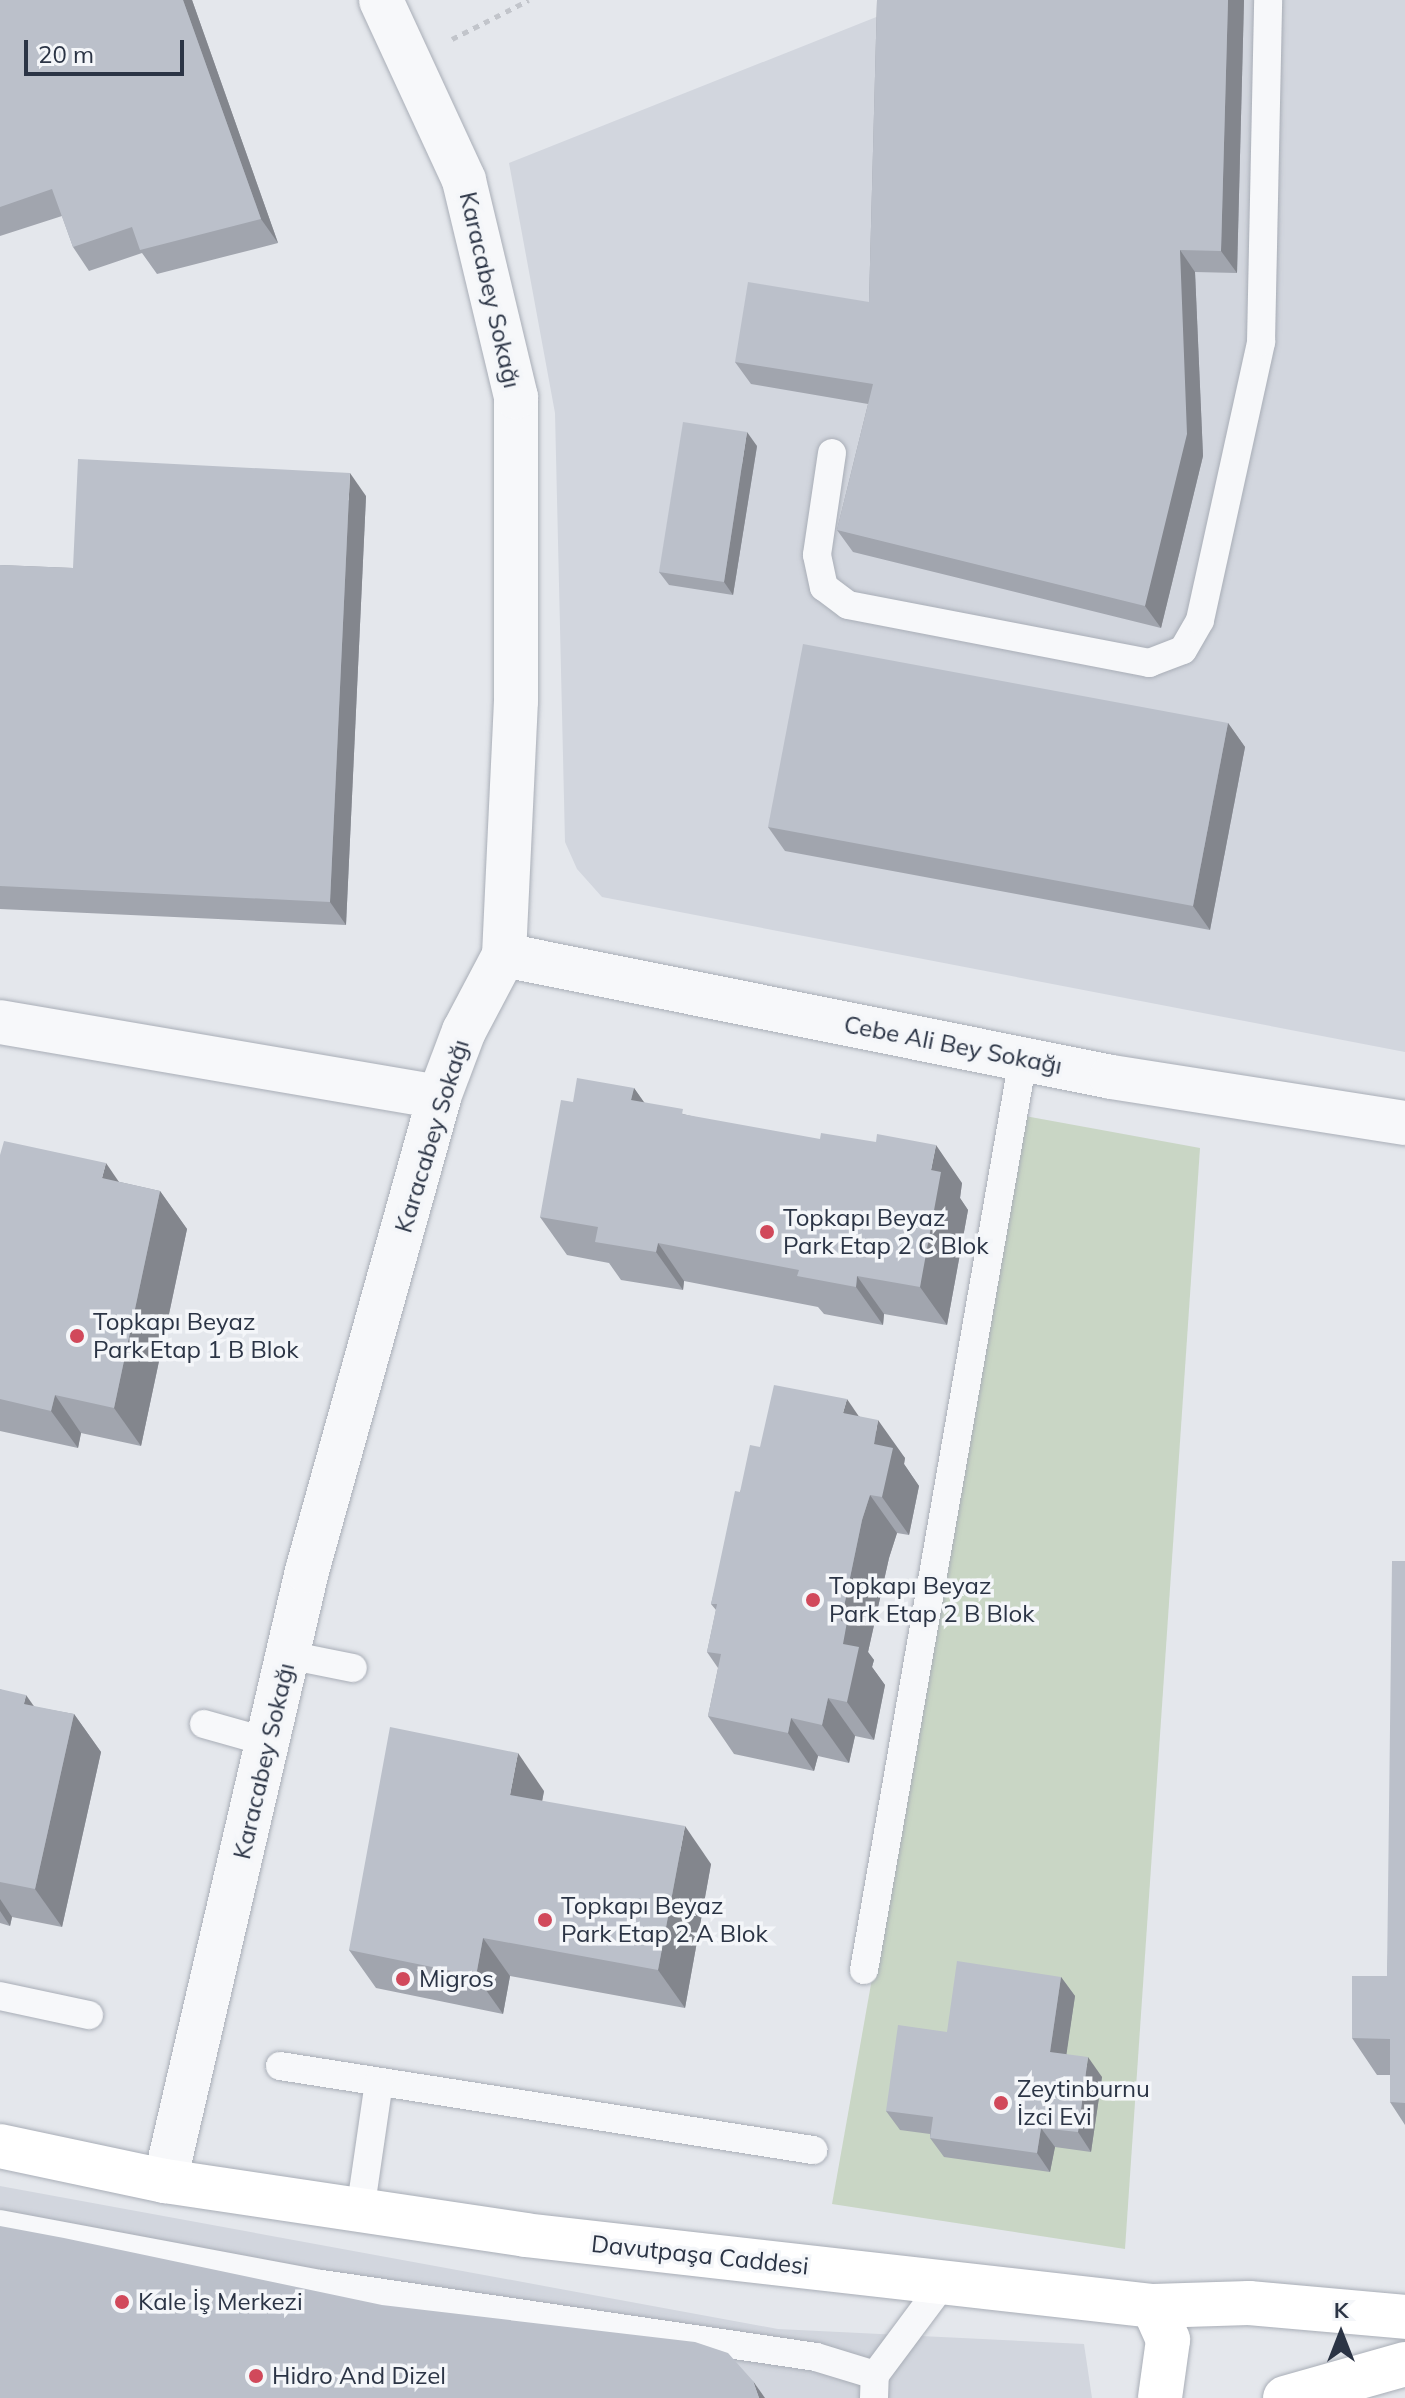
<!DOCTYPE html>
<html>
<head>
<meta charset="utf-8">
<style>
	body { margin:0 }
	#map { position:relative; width:1405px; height:2398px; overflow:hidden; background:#e4e7ec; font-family:Mulish,sans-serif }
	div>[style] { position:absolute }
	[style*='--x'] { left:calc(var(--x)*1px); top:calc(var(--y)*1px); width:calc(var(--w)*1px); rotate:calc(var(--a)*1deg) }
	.built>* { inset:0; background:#d2d6de }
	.green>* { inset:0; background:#c9d6c5 }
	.path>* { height:5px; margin-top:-2.5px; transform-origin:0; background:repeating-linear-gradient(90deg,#c2c5cb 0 6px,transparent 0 12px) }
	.roads { filter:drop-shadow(0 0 2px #a9aeb7) drop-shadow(0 0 2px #a9aeb7) }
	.lane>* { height:28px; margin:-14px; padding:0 14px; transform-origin:14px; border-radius:14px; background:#f7f8fa }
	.street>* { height:44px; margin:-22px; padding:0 22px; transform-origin:22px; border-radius:22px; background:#f7f8fa }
	.primary>* { height:44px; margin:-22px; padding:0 22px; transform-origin:22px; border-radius:22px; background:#fff }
	.wall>* { inset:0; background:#a1a5ae }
	.shaded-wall>* { inset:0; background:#83868d }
	.building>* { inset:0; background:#bbc0ca }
	.dots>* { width:22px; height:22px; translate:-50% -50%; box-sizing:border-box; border:4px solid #f4f6f9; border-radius:50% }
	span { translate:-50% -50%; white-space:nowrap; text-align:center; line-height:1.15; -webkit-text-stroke:7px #f4f6f9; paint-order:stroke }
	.street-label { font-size:24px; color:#2b3445 }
	.poi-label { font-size:24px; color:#2b3445 }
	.left { translate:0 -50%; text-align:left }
	.north { position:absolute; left:1301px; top:2294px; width:80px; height:80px; -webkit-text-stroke:6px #f4f6f9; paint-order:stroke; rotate:0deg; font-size:22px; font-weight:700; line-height:32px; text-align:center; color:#2b3445 }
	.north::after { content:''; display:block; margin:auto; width:28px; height:36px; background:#2b3445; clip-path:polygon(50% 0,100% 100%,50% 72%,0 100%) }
	.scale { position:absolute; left:24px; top:40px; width:160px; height:36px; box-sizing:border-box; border:4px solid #2b3445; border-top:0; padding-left:10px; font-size:24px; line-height:28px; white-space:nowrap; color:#2b3445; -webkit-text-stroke:6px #f4f6f9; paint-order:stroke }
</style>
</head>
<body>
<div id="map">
	<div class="built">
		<div style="clip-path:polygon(919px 0,1405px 0,1405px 1052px,602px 897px,577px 869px,565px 842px,555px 413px,509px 163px)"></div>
		<div style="clip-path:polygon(0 2186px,778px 2329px,1084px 2344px,1092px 2398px,0 2398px)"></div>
	</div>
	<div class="green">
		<div style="clip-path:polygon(1025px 1116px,1200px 1148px,1125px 2249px,832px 2204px)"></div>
	</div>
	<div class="path">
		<div style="--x:452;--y:39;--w:86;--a:-26.9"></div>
	</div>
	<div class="roads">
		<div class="lane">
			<div style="--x:832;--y:453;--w:103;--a:98.4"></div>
			<div style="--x:817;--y:555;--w:33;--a:78"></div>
			<div style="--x:824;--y:587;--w:30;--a:37"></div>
			<div style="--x:848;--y:605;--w:307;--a:10.9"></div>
			<div style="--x:1149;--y:663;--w:36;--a:-21"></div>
			<div style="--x:1183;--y:650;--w:34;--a:-60"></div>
			<div style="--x:1200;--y:620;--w:285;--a:-77.6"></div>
			<div style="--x:1261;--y:342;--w:342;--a:-88.8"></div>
			<div style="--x:288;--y:1655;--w:66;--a:11.3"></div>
			<div style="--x:204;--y:1724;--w:66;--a:15.7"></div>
			<div style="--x:864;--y:1970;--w:925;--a:-80.1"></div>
			<div style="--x:0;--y:1996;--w:91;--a:12.1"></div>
			<div style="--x:280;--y:2066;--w:540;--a:8.96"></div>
			<div style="--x:360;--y:2212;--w:131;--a:-81.7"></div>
			<div style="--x:0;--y:2224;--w:328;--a:10.6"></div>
			<div style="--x:322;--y:2284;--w:499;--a:8.4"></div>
			<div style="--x:816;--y:2357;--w:62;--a:17"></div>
			<div style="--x:874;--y:2398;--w:23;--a:-88"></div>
			<div style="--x:875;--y:2375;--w:117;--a:-53.3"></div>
		</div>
		<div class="street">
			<div style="--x:504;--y:955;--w:619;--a:11.36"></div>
			<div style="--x:1111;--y:1077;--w:298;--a:8.9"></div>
			<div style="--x:0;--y:1022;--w:445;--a:9.7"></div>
			<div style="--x:165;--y:2181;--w:626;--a:-76.9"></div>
			<div style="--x:307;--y:1571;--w:492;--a:-74.4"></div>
			<div style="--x:439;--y:1097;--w:71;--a:-69.3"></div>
			<div style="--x:464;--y:1031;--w:86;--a:-62.2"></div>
			<div style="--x:504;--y:955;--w:254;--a:-87.3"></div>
			<div style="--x:516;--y:701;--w:304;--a:-90"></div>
			<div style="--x:516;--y:397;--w:223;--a:-103.5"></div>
			<div style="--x:464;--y:180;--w:198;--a:-114.8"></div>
		</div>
		<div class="primary">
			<div style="--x:0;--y:2146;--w:169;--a:12"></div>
			<div style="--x:165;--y:2181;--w:364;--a:8.5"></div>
			<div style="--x:525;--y:2235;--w:632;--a:6.45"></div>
			<div style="--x:1153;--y:2306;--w:96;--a:-1.8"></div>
			<div style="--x:1249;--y:2303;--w:157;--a:5.1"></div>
			<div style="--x:1153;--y:2306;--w:37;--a:66"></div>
			<div style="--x:1168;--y:2340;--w:59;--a:97.9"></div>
			<div style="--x:1285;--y:2398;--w:125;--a:-15.8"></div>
		</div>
	</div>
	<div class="wall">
		<div style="clip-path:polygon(0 0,192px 0,278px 243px,157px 274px,142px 253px,89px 271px,73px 247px,62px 216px,0 236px)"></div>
		<div style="clip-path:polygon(877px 0,1244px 0,1237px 273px,1195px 272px,1203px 456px,1161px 628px,853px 552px,837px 530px,868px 404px,751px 384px,735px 362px,869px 302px)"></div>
		<div style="clip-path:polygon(757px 446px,733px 595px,669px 585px,659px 572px)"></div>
		<div style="clip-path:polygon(366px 496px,346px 925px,0 909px,0 565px,73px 568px)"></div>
		<div style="clip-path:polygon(1228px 723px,1245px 747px,1210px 930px,785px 851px,768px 827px)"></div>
		<div style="clip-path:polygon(634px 1088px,644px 1103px,687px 1115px,962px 1183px,960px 1198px,968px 1210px,947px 1325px,884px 1314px,883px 1325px,824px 1314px,818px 1307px,684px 1281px,683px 1290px,621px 1280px,609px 1263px,567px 1255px,540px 1217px)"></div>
		<div style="clip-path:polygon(0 1155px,160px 1191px,187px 1229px,141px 1446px,81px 1433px,78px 1448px,0 1431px)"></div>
		<div style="clip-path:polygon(859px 1416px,905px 1458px,904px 1464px,919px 1486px,909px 1535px,897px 1533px,889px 1558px,868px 1652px,874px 1660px,872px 1667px,885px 1685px,874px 1740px,855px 1736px,849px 1763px,818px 1756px,814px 1771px,734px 1754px,708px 1716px,718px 1668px,707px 1652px,716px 1610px,711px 1604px,740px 1492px,760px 1447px)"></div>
		<div style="clip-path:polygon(1405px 1561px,1405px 2125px,1390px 2102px,1390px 2075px,1377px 2075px,1352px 2038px,1387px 1976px)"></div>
		<div style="clip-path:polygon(0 1689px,35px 1707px,74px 1714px,101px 1752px,62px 1927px,12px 1917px,10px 1926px,0 1923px)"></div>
		<div style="clip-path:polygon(544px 1791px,542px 1801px,711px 1864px,685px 2008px,510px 1976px,503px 2014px,376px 1988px,349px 1950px)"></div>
		<div style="clip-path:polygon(1061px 1977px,1075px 1996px,1066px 2054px,1102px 2077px,1091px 2152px,1055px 2147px,1050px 2172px,944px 2157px,930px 2138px,930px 2134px,900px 2130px,886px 2111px,947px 2032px)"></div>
	</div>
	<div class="shaded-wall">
		<div style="clip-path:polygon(183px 0,192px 0,278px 243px,261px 219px)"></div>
		<div style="clip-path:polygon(1228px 0,1244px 0,1237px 273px,1221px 251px)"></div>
		<div style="clip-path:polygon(1180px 250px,1195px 272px,1203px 456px,1161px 628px,1145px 606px)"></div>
		<div style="clip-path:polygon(747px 432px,757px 446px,733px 595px,724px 582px)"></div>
		<div style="clip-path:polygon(350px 473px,366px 496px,346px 925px,330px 902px)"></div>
		<div style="clip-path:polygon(1228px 723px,1245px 747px,1210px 930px,1193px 906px)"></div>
		<div style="clip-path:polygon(634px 1088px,661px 1126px,631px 1100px)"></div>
		<div style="clip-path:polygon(936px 1145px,962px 1183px,960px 1198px,968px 1210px,947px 1325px,920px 1287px,931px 1170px)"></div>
		<div style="clip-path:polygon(106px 1163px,132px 1201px,102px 1178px)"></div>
		<div style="clip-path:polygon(160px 1191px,187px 1229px,141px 1446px,114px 1408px)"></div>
		<div style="clip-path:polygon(658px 1243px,684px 1281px,683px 1290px,656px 1252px)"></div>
		<div style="clip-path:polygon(857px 1276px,884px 1314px,883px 1325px,856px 1287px)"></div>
		<div style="clip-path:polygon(55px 1395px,81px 1433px,78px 1448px,51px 1411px)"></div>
		<div style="clip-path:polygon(847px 1399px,873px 1437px,843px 1413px)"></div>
		<div style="clip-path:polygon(878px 1420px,905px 1458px,904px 1464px,919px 1486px,909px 1535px,882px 1497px,874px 1444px)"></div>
		<div style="clip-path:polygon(870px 1495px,897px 1533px,889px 1558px,868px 1652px,874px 1660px,872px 1667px,885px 1685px,874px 1740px,847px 1702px,841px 1621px,862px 1520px)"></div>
		<div style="clip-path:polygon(26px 1695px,53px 1733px,24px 1704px)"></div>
		<div style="clip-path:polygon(828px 1698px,855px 1736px,849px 1763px,822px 1725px)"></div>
		<div style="clip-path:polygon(74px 1714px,101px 1752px,62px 1927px,35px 1889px)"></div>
		<div style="clip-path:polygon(791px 1718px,818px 1756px,814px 1771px,788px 1733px)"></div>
		<div style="clip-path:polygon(518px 1753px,544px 1791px,536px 1833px,510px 1795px)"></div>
		<div style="clip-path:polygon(685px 1826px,711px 1864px,685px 2008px,658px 1970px)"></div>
		<div style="clip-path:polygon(0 1899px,12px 1917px,10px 1926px,0 1911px)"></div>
		<div style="clip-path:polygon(483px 1938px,510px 1976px,503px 2014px,476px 1976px)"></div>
		<div style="clip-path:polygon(1061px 1977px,1075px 1996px,1064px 2071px,1050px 2052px)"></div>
		<div style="clip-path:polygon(1088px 2057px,1102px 2077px,1091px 2152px,1078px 2132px)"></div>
		<div style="clip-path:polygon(1041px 2128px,1055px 2147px,1050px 2172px,1037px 2153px)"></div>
		<div style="clip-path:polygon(753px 2381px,765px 2398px,759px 2398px)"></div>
	</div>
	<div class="building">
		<div style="clip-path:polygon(0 0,183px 0,261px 219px,140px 250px,132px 227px,73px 247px,52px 189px,0 207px)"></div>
		<div style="clip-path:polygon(877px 0,1228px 0,1221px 251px,1180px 250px,1187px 434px,1145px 606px,837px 530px,873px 384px,735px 362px,748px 282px,869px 302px)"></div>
		<div style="clip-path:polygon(683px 422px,747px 432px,724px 582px,659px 572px)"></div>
		<div style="clip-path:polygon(78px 459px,350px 473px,330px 902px,0 886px,0 565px,73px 568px)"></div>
		<div style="clip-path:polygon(803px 644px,1228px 723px,1193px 906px,768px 827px)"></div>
		<div style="clip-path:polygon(577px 1078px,634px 1088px,631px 1100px,683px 1109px,682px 1114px,820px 1139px,821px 1133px,876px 1142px,877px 1134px,936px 1145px,931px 1170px,941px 1172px,920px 1287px,857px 1276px,856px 1287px,797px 1276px,799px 1270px,658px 1243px,656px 1252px,595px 1242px,598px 1227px,540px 1217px,561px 1100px,573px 1102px)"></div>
		<div style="clip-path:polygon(4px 1141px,106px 1163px,102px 1178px,160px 1191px,114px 1408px,55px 1395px,51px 1411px,0 1399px,0 1155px)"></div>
		<div style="clip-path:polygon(774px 1385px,847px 1399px,843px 1413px,878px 1420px,874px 1444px,893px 1448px,882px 1497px,870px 1495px,862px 1520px,841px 1621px,847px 1622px,843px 1644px,859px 1647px,847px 1702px,828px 1698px,822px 1725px,791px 1718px,788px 1733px,708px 1716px,721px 1654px,707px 1652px,717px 1604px,711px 1604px,735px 1491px,740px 1492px,750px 1445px,760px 1447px)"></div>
		<div style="clip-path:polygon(1392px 1561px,1405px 1561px,1405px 2103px,1390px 2102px,1390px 2039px,1352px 2038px,1352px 1976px,1387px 1976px)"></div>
		<div style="clip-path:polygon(0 1689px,26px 1695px,24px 1704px,74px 1714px,35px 1889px,0 1882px)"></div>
		<div style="clip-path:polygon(390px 1727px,518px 1753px,510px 1795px,685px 1826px,658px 1970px,483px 1938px,476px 1976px,349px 1950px)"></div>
		<div style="clip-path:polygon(957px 1961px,1061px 1977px,1050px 2052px,1088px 2057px,1078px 2132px,1041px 2128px,1037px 2153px,930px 2138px,933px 2117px,886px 2111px,898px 2025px,947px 2032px)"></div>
		<div style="clip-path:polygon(0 2226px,64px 2238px,382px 2305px,695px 2342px,728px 2353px,753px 2381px,759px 2398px,0 2398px)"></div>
	</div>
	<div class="dots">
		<div style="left:767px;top:1232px;background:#d1495b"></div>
		<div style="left:77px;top:1336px;background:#d1495b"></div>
		<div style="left:813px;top:1600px;background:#d1495b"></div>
		<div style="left:545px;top:1920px;background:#d1495b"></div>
		<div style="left:403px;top:1979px;background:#d1495b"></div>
		<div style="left:1001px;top:2103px;background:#d1495b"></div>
		<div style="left:122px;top:2302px;background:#d1495b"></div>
		<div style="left:256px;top:2376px;background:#d1495b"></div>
	</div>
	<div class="street-label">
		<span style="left:490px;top:290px;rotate:77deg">Karacabey Sokağı</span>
		<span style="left:953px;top:1045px;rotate:11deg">Cebe Ali Bey Sokağı</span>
		<span style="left:432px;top:1136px;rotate:-73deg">Karacabey Sokağı</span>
		<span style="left:264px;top:1761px;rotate:-77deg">Karacabey Sokağı</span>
		<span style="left:700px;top:2255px;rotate:6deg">Davutpaşa Caddesi</span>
	</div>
	<div class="poi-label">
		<span class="left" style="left:783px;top:1232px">Topkapı Beyaz<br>Park Etap 2 C Blok</span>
		<span class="left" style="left:93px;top:1336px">Topkapı Beyaz<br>Park Etap 1 B Blok</span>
		<span class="left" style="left:829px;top:1600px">Topkapı Beyaz<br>Park Etap 2 B Blok</span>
		<span class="left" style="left:561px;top:1920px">Topkapı Beyaz<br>Park Etap 2 A Blok</span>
		<span class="left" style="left:419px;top:1979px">Migros</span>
		<span class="left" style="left:1017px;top:2103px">Zeytinburnu<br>İzci Evi</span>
		<span class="left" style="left:138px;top:2302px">Kale İş Merkezi</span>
		<span class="left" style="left:272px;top:2376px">Hidro And Dizel</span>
	</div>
	<div class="north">K</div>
	<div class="scale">20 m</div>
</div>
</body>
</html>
